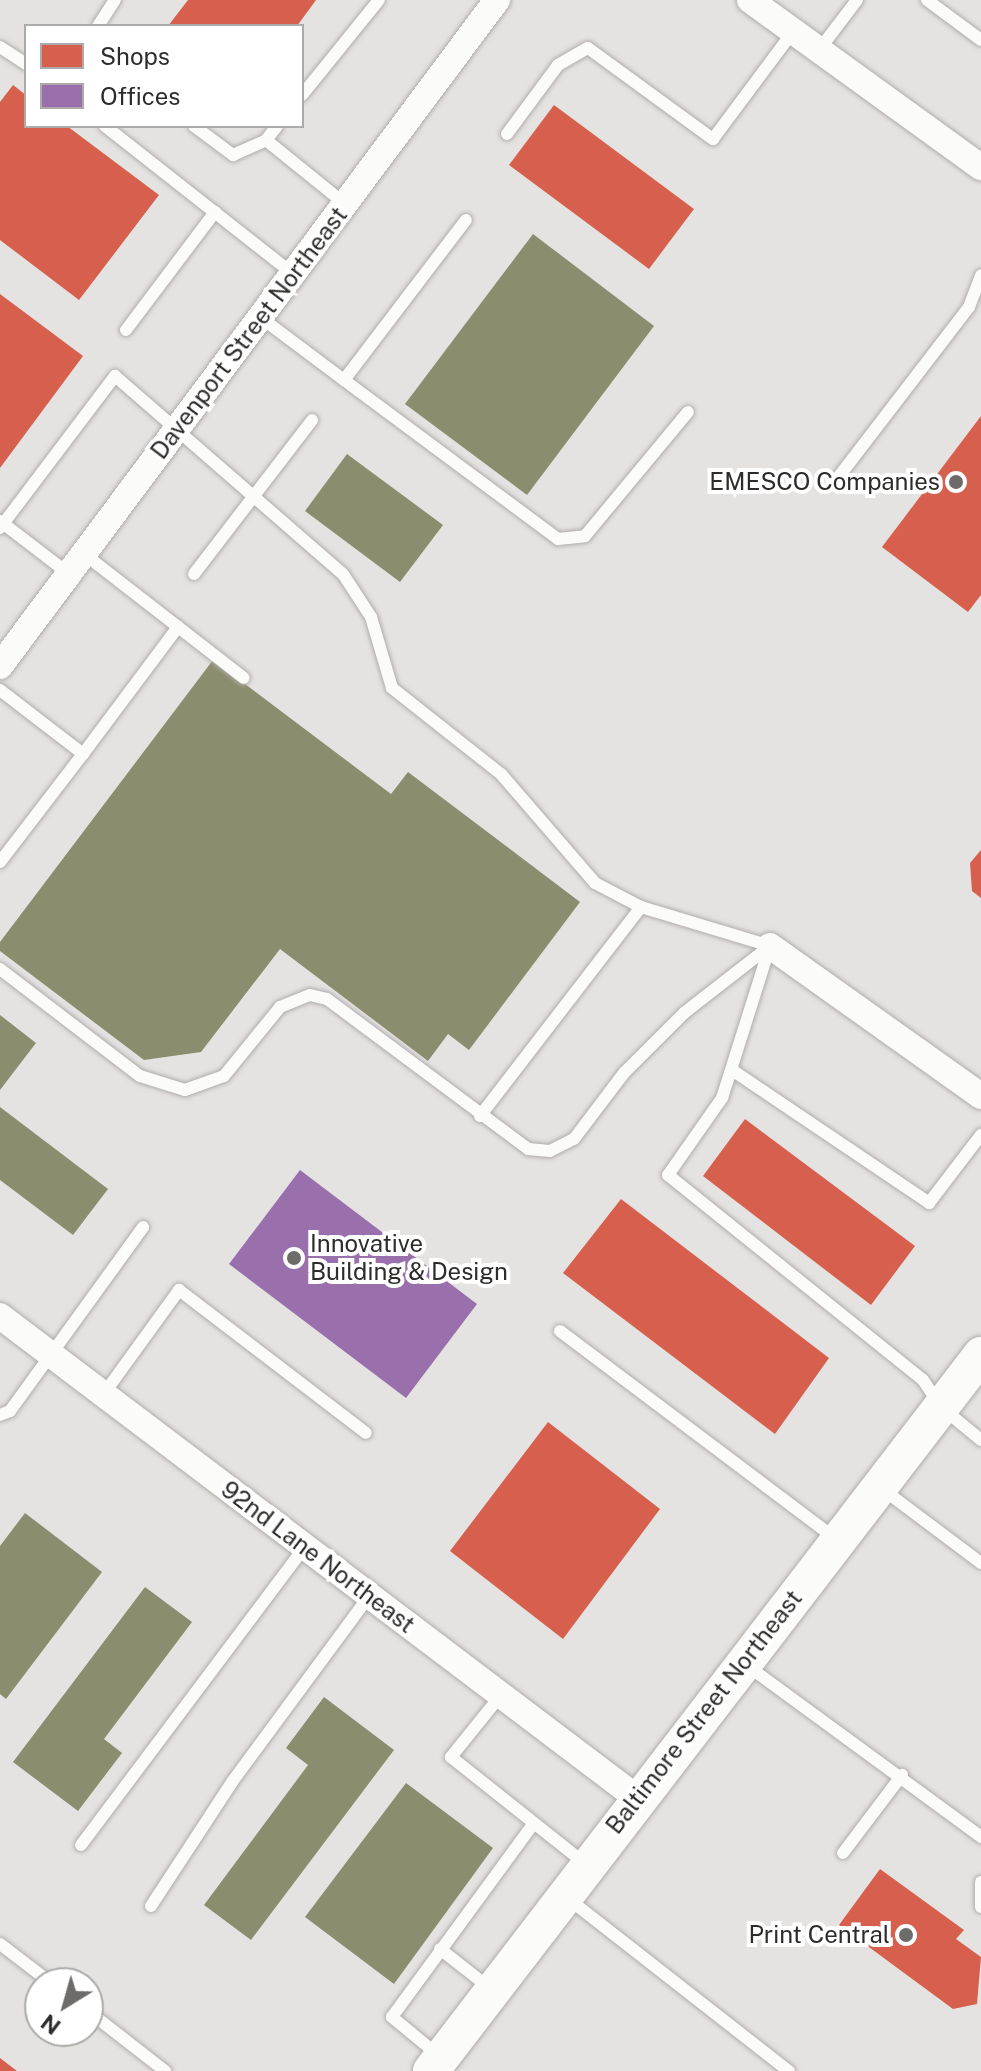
<!DOCTYPE html>
<html>
<head>
<meta charset="utf-8">
<style>
	body { margin:0 }
	#map { position:relative; width:981px; height:2071px; overflow:hidden; background:#e5e3e1; font-family:"Public Sans",sans-serif }
	div>[style] { position:absolute }
	[style*='--x'] { left:calc(var(--x)*1px); top:calc(var(--y)*1px); width:calc(var(--w)*1px); rotate:calc(var(--a)*1deg) }
	.shops>* { inset:0; background:#d6604d }
	.offices>* { inset:0; background:#9970ab }
	.industry>* { inset:0; background:#8c8c6e }
	.roads { filter:drop-shadow(0 0 2px #afadac) drop-shadow(0 0 2px #afadac) }
	.lane>* { height:12px; margin:-6px; padding:0 6px; transform-origin:6px; border-radius:6px; background:#fbfbfa }
	.street>* { height:26px; margin:-13px; padding:0 13px; transform-origin:13px; border-radius:13px; background:#fbfbfa }
	.secondary>* { height:36px; margin:-18px; padding:0 18px; transform-origin:18px; border-radius:18px; background:#fbfbfa }
	.dots>* { width:22px; height:22px; translate:-50% -50%; box-sizing:border-box; border:4px solid #fff; border-radius:50% }
	span { translate:-50% -50%; white-space:nowrap; text-align:center; line-height:1.15; -webkit-text-stroke:8px #fff; paint-order:stroke }
	.street-label { font-size:24px; color:#2d2c2b }
	.poi-label { font-size:24px; color:#2d2c2b }
	.right { translate:-100% -50%; text-align:right }
	.left { translate:0 -50%; text-align:left }
	.legend { position:absolute; left:24px; top:24px; width:280px; height:104px; box-sizing:border-box; background:#fff; border:2px solid #ababaa; margin:0; padding:10px 14px; list-style:none; font-size:24px; color:#2d2c2b }
	.legend li { display:flex; align-items:center; gap:16px; height:40px }
	.legend b { width:40px; border:2px solid #ababaa }
	.north { position:absolute; left:24px; top:1967px; width:80px; height:80px; box-sizing:border-box; background:#fff; border:2px solid #ababaa; border-radius:50%; rotate:217deg; font-size:22px; font-weight:700; line-height:32px; text-align:center; color:#2d2c2b }
	.north::after { content:''; display:block; margin:auto; width:28px; height:36px; background:#6d6c6b; clip-path:polygon(50% 0,100% 100%,50% 72%,0 100%) }
</style>
</head>
<body>
<div id="map">
	<div class="shops">
		<div style="clip-path:polygon(188px 0,316px 0,297px 26px,168px 26px)"></div>
		<div style="clip-path:polygon(13px 85px,26px 95px,26px 126px,67px 126px,159px 195px,79px 300px,0 240px,0 102px)"></div>
		<div style="clip-path:polygon(554px 105px,694px 209px,649px 269px,509px 165px)"></div>
		<div style="clip-path:polygon(0 294px,83px 356px,0 468px)"></div>
		<div style="clip-path:polygon(981px 416px,981px 595px,968px 612px,882px 547px)"></div>
		<div style="clip-path:polygon(981px 850px,981px 898px,972px 891px,970px 863px)"></div>
		<div style="clip-path:polygon(745px 1119px,915px 1246px,871px 1305px,703px 1176px)"></div>
		<div style="clip-path:polygon(621px 1199px,829px 1358px,775px 1434px,563px 1273px)"></div>
		<div style="clip-path:polygon(548px 1422px,660px 1509px,563px 1639px,450px 1551px)"></div>
		<div style="clip-path:polygon(880px 1869px,964px 1930px,956px 1939px,981px 1957px,977px 2004px,953px 2009px,839px 1925px)"></div>
		<div style="clip-path:polygon(0 2058px,17px 2071px,0 2071px)"></div>
	</div>
	<div class="offices">
		<div style="clip-path:polygon(300px 1170px,477px 1304px,406px 1398px,229px 1264px)"></div>
	</div>
	<div class="industry">
		<div style="clip-path:polygon(533px 234px,654px 326px,527px 495px,405px 404px)"></div>
		<div style="clip-path:polygon(347px 454px,443px 525px,400px 582px,305px 511px)"></div>
		<div style="clip-path:polygon(213px 660px,391px 794px,408px 772px,580px 902px,469px 1050px,448px 1034px,428px 1061px,280px 949px,201px 1052px,144px 1060px,0 951px,0 942px)"></div>
		<div style="clip-path:polygon(0 1015px,36px 1043px,0 1090px)"></div>
		<div style="clip-path:polygon(0 1107px,108px 1189px,73px 1235px,0 1180px)"></div>
		<div style="clip-path:polygon(25px 1513px,102px 1572px,6px 1699px,0 1694px,0 1546px)"></div>
		<div style="clip-path:polygon(145px 1587px,192px 1622px,104px 1739px,122px 1753px,78px 1811px,13px 1762px)"></div>
		<div style="clip-path:polygon(324px 1697px,394px 1750px,251px 1940px,204px 1905px,308px 1765px,286px 1748px)"></div>
		<div style="clip-path:polygon(406px 1783px,493px 1848px,394px 1984px,305px 1917px)"></div>
	</div>
	<div class="roads">
		<div class="lane">
			<div style="--x:927;--y:0;--w:67;--a:36.5"></div>
			<div style="--x:98;--y:26;--w:31;--a:-57"></div>
			<div style="--x:0;--y:47;--w:31;--a:33"></div>
			<div style="--x:819;--y:50;--w:63;--a:-52.8"></div>
			<div style="--x:302;--y:95;--w:122;--a:-51"></div>
			<div style="--x:105;--y:126;--w:239;--a:38.2"></div>
			<div style="--x:194;--y:126;--w:49;--a:36.6"></div>
			<div style="--x:233;--y:155;--w:36;--a:-24"></div>
			<div style="--x:277;--y:126;--w:18;--a:128"></div>
			<div style="--x:266;--y:140;--w:102;--a:39"></div>
			<div style="--x:507;--y:134;--w:86;--a:-53.5"></div>
			<div style="--x:558;--y:65;--w:34;--a:-30"></div>
			<div style="--x:588;--y:48;--w:155;--a:36.1"></div>
			<div style="--x:713;--y:139;--w:132;--a:-53.3"></div>
			<div style="--x:260;--y:317;--w:105;--a:36.9"></div>
			<div style="--x:344;--y:380;--w:201;--a:-52.7"></div>
			<div style="--x:126;--y:330;--w:148;--a:-53"></div>
			<div style="--x:344;--y:380;--w:267;--a:36.6"></div>
			<div style="--x:558;--y:539;--w:27;--a:-6"></div>
			<div style="--x:585;--y:536;--w:161;--a:-50.3"></div>
			<div style="--x:837;--y:479;--w:217;--a:-52.5"></div>
			<div style="--x:969;--y:307;--w:34;--a:-69"></div>
			<div style="--x:0;--y:521;--w:87;--a:37.5"></div>
			<div style="--x:0;--y:528;--w:191;--a:-52.9"></div>
			<div style="--x:115;--y:376;--w:302;--a:41"></div>
			<div style="--x:343;--y:574;--w:51;--a:56.9"></div>
			<div style="--x:371;--y:617;--w:74;--a:73.5"></div>
			<div style="--x:392;--y:688;--w:139;--a:38.3"></div>
			<div style="--x:501;--y:774;--w:144;--a:49.2"></div>
			<div style="--x:595;--y:883;--w:52;--a:27.6"></div>
			<div style="--x:641;--y:907;--w:135;--a:16.8"></div>
			<div style="--x:84;--y:554;--w:202;--a:37.8"></div>
			<div style="--x:194;--y:574;--w:194;--a:-52.5"></div>
			<div style="--x:0;--y:690;--w:105;--a:37.6"></div>
			<div style="--x:83;--y:754;--w:159;--a:-53.2"></div>
			<div style="--x:0;--y:862;--w:136;--a:-52.5"></div>
			<div style="--x:770;--y:946;--w:159;--a:107.5"></div>
			<div style="--x:722;--y:1098;--w:94;--a:125"></div>
			<div style="--x:668;--y:1175;--w:327;--a:38.8"></div>
			<div style="--x:923;--y:1380;--w:32;--a:56"></div>
			<div style="--x:941;--y:1407;--w:52;--a:39.5"></div>
			<div style="--x:0;--y:969;--w:176;--a:37.4"></div>
			<div style="--x:140;--y:1076;--w:47;--a:17.3"></div>
			<div style="--x:185;--y:1090;--w:41;--a:-19.7"></div>
			<div style="--x:224;--y:1076;--w:89;--a:-50.9"></div>
			<div style="--x:280;--y:1007;--w:32;--a:-22"></div>
			<div style="--x:310;--y:995;--w:17;--a:13"></div>
			<div style="--x:327;--y:999;--w:251;--a:36.7"></div>
			<div style="--x:528;--y:1149;--w:22;--a:5"></div>
			<div style="--x:550;--y:1151;--w:27;--a:-27"></div>
			<div style="--x:574;--y:1139;--w:83;--a:-52.9"></div>
			<div style="--x:624;--y:1073;--w:85;--a:-45"></div>
			<div style="--x:684;--y:1013;--w:109;--a:-37.9"></div>
			<div style="--x:732;--y:1070;--w:238;--a:34"></div>
			<div style="--x:929;--y:1203;--w:86;--a:-52.6"></div>
			<div style="--x:480;--y:1116;--w:264;--a:-52.4"></div>
			<div style="--x:560;--y:1331;--w:344;--a:37"></div>
			<div style="--x:103;--y:1395;--w:130;--a:-54.1"></div>
			<div style="--x:179;--y:1290;--w:235;--a:37.4"></div>
			<div style="--x:0;--y:1415;--w:11;--a:-22"></div>
			<div style="--x:10;--y:1411;--w:227;--a:-54.1"></div>
			<div style="--x:881;--y:1488;--w:125;--a:36.9"></div>
			<div style="--x:745;--y:1664;--w:293;--a:36.2"></div>
			<div style="--x:501;--y:1695;--w:80;--a:128.9"></div>
			<div style="--x:451;--y:1757;--w:174;--a:38.5"></div>
			<div style="--x:81;--y:1845;--w:373;--a:-53.1"></div>
			<div style="--x:843;--y:1853;--w:98;--a:-52.9"></div>
			<div style="--x:981;--y:1882;--w:25;--a:90"></div>
			<div style="--x:566;--y:1897;--w:283;--a:38"></div>
			<div style="--x:151;--y:1906;--w:148;--a:-56.8"></div>
			<div style="--x:232;--y:1782;--w:231;--a:-53.6"></div>
			<div style="--x:0;--y:1944;--w:64;--a:37.4"></div>
			<div style="--x:440;--y:1949;--w:65;--a:38.1"></div>
			<div style="--x:88;--y:2011;--w:98;--a:37.9"></div>
			<div style="--x:438;--y:2055;--w:60;--a:-140.4"></div>
			<div style="--x:392;--y:2017;--w:240;--a:-53.8"></div>
		</div>
		<div class="street">
			<div style="--x:750;--y:0;--w:285;--a:35.9"></div>
			<div style="--x:0;--y:666;--w:831;--a:-53.27"></div>
			<div style="--x:770;--y:946;--w:259;--a:35.4"></div>
			<div style="--x:0;--y:1316;--w:799;--a:37.11"></div>
		</div>
		<div class="secondary">
			<div style="--x:431;--y:2071;--w:903;--a:-52.47"></div>
		</div>
	</div>
	<div class="dots">
		<div style="left:956px;top:482px;background:#6d6c6b"></div>
		<div style="left:294px;top:1258px;background:#6d6c6b"></div>
		<div style="left:906px;top:1935px;background:#6d6c6b"></div>
	</div>
	<div class="street-label">
		<span style="left:249px;top:333px;rotate:-53deg">Davenport Street Northeast</span>
		<span style="left:318px;top:1557px;rotate:37deg">92nd Lane Northeast</span>
		<span style="left:704px;top:1712px;rotate:-52deg">Baltimore Street Northeast</span>
	</div>
	<div class="poi-label">
		<span class="right" style="left:940px;top:482px">EMESCO Companies</span>
		<span class="left" style="left:310px;top:1258px">Innovative<br>Building &amp; Design</span>
		<span class="right" style="left:890px;top:1935px">Print Central</span>
	</div>
	<ul class="legend">
	<li><b style="height:22px;background:#d6604d"></b>Shops</li>
	<li><b style="height:22px;background:#9970ab"></b>Offices</li>
	</ul>
	<div class="north">N</div>
</div>
</body>
</html>
